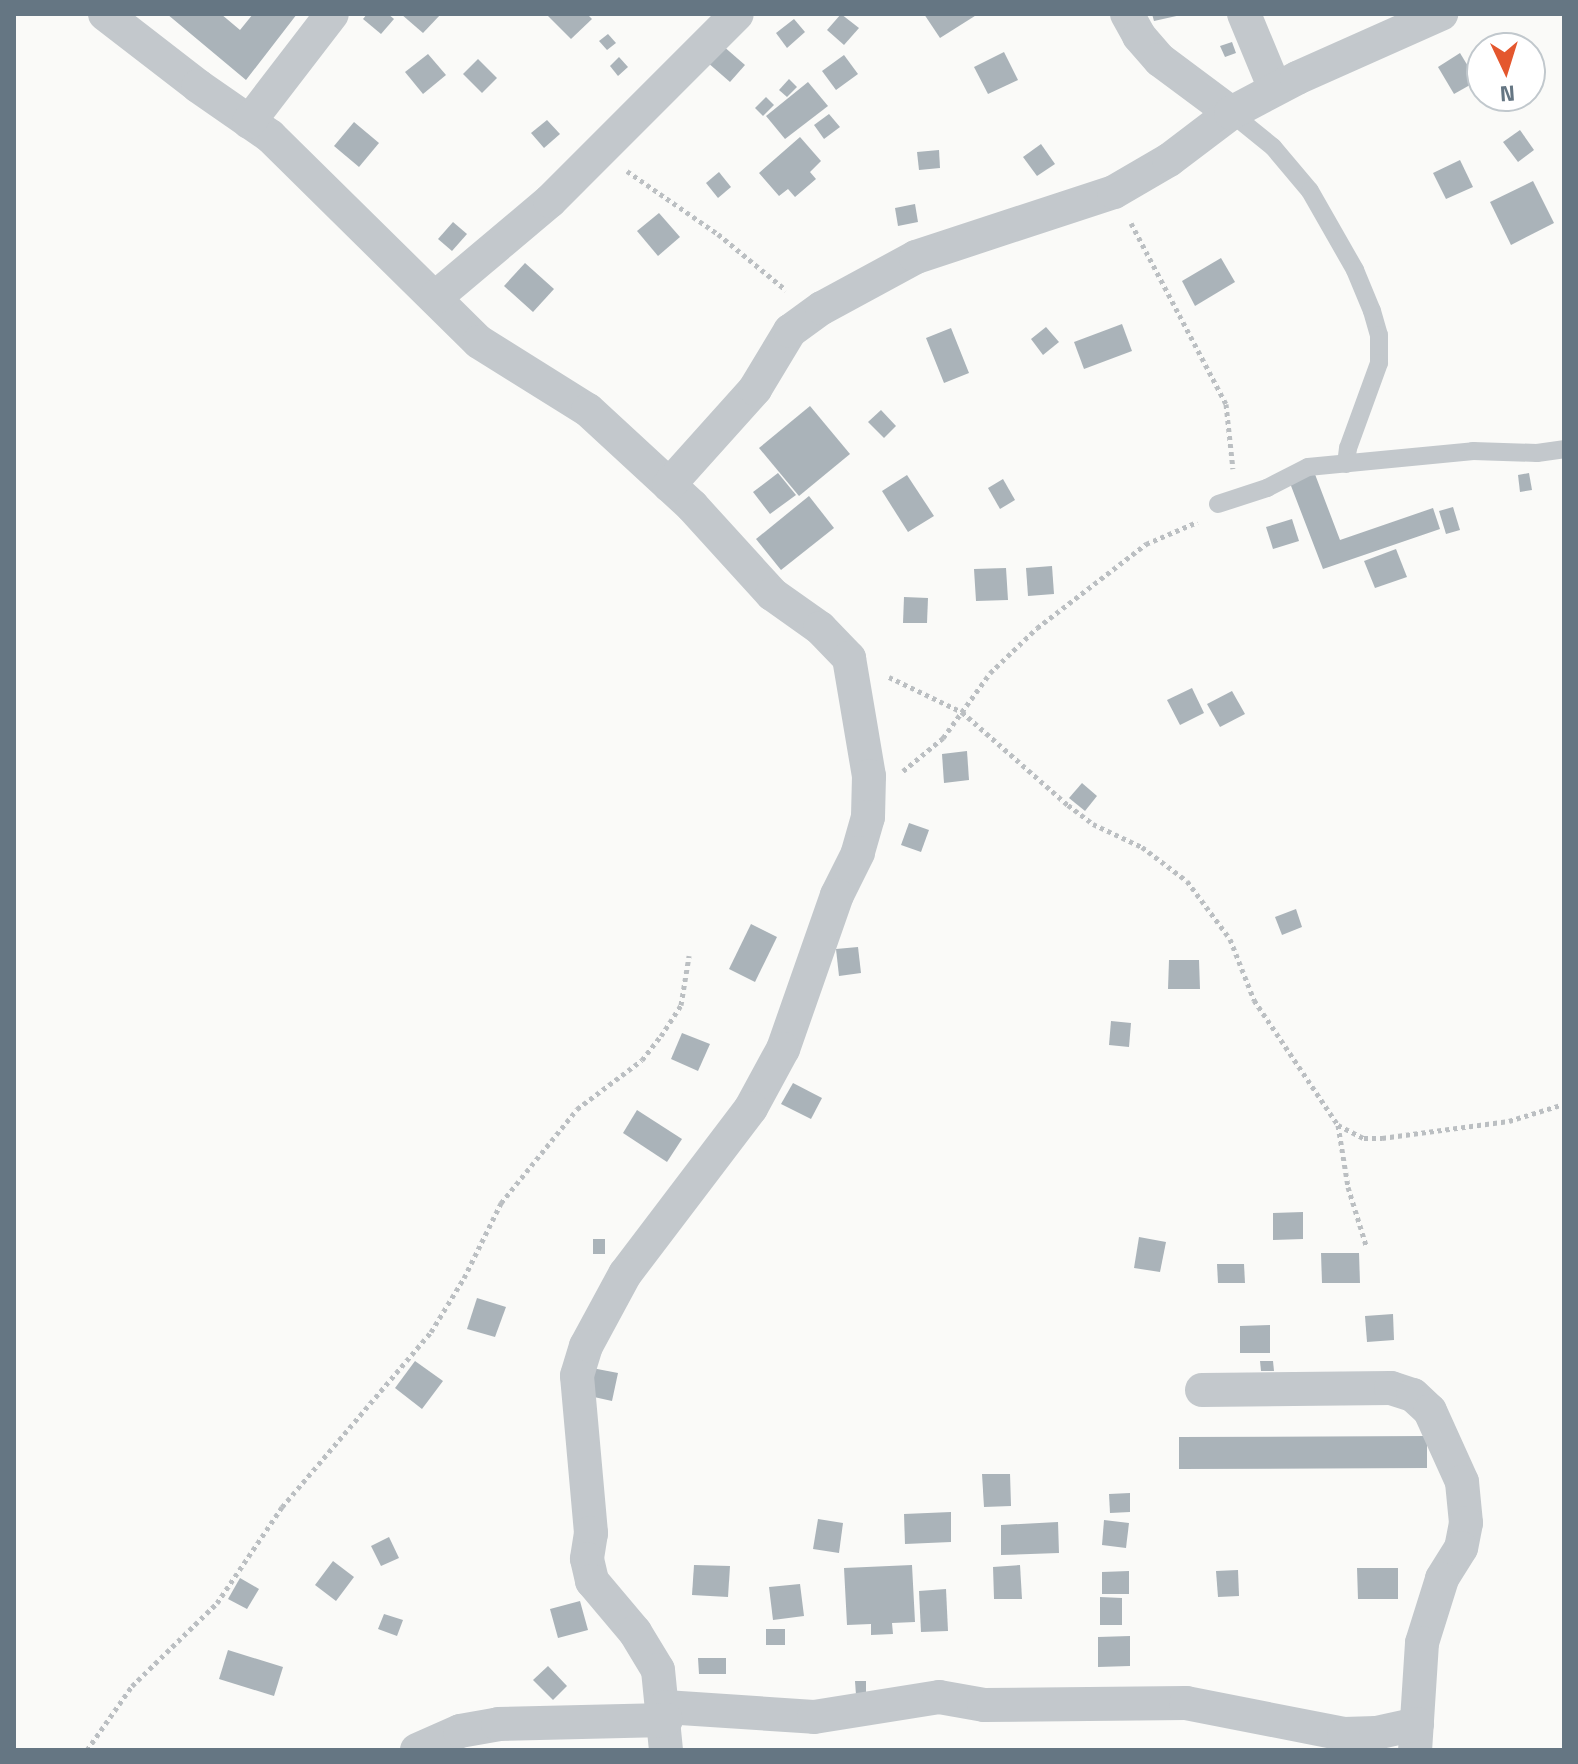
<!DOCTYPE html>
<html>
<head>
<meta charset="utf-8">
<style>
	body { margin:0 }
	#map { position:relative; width:1578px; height:1764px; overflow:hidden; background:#fafaf8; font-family:"Titillium Web",sans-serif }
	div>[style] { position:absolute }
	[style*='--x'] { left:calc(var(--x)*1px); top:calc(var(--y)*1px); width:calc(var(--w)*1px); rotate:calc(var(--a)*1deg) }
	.building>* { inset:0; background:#aab3b9 }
	.path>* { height:5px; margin-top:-2.5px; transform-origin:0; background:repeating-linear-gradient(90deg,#bbbfc2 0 4px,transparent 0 8px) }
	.lane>* { height:18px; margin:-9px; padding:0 9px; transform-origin:9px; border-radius:9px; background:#c3c8cc }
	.street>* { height:34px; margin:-17px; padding:0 17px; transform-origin:17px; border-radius:17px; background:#c3c8cc }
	span { translate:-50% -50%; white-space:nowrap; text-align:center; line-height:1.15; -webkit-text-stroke:8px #fff; paint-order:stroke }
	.frame { position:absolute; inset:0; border:16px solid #657683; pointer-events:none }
	.north { position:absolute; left:1466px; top:32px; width:80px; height:80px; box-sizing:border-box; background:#fff; border:2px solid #c1c8cd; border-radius:50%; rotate:176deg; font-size:22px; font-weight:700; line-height:32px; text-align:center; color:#657683 }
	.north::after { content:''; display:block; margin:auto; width:28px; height:36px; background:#e4572e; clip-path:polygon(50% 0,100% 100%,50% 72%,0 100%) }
</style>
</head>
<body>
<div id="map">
	<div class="building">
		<div style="clip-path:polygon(167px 14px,221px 14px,240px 30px,253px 14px,297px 14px,246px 80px)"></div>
		<div style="clip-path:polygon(367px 14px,388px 14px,394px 19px,381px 34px,363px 19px)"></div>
		<div style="clip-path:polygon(401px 14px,441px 14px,423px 33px)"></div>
		<div style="clip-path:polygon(546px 14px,587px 14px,592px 19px,571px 39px)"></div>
		<div style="clip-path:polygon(841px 14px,859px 28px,844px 45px,827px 30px)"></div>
		<div style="clip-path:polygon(924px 14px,978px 14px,940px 38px)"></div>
		<div style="clip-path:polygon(1152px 14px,1181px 14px,1181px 15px,1154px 21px)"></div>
		<div style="clip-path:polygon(794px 19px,805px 32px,787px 48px,776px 33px)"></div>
		<div style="clip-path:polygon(608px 34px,616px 43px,607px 50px,599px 41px)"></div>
		<div style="clip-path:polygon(1232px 42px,1236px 53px,1225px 57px,1220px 46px)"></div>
		<div style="clip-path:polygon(722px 45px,745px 65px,730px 82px,707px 62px)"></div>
		<div style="clip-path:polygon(1004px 52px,1018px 80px,988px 94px,974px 67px)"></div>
		<div style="clip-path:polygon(1460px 53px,1477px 81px,1454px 94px,1438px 67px)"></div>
		<div style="clip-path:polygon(428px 54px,446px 75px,423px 94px,405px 72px)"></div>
		<div style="clip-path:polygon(844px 55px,858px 74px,836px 90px,822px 71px)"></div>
		<div style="clip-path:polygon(619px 57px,628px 67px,618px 76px,610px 66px)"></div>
		<div style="clip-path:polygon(478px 59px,497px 78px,482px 93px,463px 74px)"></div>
		<div style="clip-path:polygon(789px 79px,797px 87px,787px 97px,779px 90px)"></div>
		<div style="clip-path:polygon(808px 82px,828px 106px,785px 139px,766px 116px)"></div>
		<div style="clip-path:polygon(766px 97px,774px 105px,763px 116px,755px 108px)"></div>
		<div style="clip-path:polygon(829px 114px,840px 127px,824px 139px,814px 125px)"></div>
		<div style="clip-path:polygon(547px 120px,560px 134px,544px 148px,531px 133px)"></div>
		<div style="clip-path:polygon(354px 122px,379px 143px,359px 167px,334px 146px)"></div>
		<div style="clip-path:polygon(1520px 130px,1534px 150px,1518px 162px,1503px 142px)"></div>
		<div style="clip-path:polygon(800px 137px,821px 161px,810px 172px,816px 179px,795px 197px,788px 189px,779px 196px,759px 173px)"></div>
		<div style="clip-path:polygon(1041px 144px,1055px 164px,1037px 176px,1023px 157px)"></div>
		<div style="clip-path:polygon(939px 150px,940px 168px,919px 170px,917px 152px)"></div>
		<div style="clip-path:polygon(1460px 160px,1473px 187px,1446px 199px,1433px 173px)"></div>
		<div style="clip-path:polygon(719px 172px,731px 187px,718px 198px,706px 183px)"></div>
		<div style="clip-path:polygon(1533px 181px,1554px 223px,1511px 245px,1490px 202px)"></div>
		<div style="clip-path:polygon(915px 204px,918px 222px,898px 226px,895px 208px)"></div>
		<div style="clip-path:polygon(659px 213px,680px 237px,658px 256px,637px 231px)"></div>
		<div style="clip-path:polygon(453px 222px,467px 234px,452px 251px,438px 239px)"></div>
		<div style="clip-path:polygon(1221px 258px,1235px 282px,1195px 306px,1182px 281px)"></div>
		<div style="clip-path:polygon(525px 263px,554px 289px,533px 312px,504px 286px)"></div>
		<div style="clip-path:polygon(1122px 324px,1132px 351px,1084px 369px,1074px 342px)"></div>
		<div style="clip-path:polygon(1046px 327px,1059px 342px,1043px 355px,1031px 339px)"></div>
		<div style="clip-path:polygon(951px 328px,969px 373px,944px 383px,926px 338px)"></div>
		<div style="clip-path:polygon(810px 406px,850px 454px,799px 496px,759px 448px)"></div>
		<div style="clip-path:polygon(881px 410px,896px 426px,884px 438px,868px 422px)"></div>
		<div style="clip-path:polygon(1313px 469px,1340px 540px,1433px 508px,1440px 529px,1323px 569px,1288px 478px)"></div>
		<div style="clip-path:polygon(778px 473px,796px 495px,770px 514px,753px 492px)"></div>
		<div style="clip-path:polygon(1529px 473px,1532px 490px,1520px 492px,1518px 475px)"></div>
		<div style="clip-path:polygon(907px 475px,934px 516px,908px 532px,882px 491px)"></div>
		<div style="clip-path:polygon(1003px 479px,1015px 500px,1000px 509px,988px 488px)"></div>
		<div style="clip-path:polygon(809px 496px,834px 528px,781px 570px,756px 539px)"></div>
		<div style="clip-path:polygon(1453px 507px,1460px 530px,1446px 534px,1439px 511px)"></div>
		<div style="clip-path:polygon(1292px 519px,1299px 541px,1273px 549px,1266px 527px)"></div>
		<div style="clip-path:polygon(1396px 549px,1407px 577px,1375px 588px,1364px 561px)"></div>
		<div style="clip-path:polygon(1052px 566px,1054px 594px,1028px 596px,1026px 568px)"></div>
		<div style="clip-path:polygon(1006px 568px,1008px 600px,976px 601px,974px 569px)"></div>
		<div style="clip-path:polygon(904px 597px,928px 598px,927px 623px,903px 623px)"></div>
		<div style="clip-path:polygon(1192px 688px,1204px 713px,1180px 725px,1167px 700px)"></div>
		<div style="clip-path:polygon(1232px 691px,1245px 714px,1220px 727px,1207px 704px)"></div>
		<div style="clip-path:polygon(967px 751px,969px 780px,944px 783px,942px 754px)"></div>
		<div style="clip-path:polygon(1082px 783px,1097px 796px,1085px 811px,1069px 798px)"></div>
		<div style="clip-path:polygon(909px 823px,929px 830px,921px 852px,901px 845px)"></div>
		<div style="clip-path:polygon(1296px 909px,1302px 927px,1282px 935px,1275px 917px)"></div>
		<div style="clip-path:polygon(751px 924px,777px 937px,755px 982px,729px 969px)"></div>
		<div style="clip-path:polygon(858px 947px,861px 973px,839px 976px,836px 949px)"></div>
		<div style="clip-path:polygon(1169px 960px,1199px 960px,1200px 989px,1168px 989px)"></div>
		<div style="clip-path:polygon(1111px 1021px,1131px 1023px,1129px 1047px,1109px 1045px)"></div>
		<div style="clip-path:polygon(682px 1033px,710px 1044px,698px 1071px,671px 1059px)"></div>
		<div style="clip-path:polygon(793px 1083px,822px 1098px,811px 1119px,781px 1104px)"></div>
		<div style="clip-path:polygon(637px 1110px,682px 1139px,667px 1162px,623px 1133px)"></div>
		<div style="clip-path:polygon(1303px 1212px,1303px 1239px,1273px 1240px,1273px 1213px)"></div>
		<div style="clip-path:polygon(1139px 1237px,1166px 1242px,1160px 1272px,1134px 1268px)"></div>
		<div style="clip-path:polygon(593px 1239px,605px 1239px,605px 1254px,593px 1254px)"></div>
		<div style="clip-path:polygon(1321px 1253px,1359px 1253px,1360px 1283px,1322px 1283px)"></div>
		<div style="clip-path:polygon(1217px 1264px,1244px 1264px,1245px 1283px,1218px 1283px)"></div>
		<div style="clip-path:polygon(477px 1298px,506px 1307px,495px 1337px,467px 1329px)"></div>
		<div style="clip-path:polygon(1393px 1314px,1394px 1340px,1367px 1342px,1365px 1316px)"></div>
		<div style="clip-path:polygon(1270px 1325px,1270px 1353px,1240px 1353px,1240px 1326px)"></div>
		<div style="clip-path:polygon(415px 1361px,443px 1381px,422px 1409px,395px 1388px)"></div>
		<div style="clip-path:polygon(1260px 1361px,1273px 1361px,1274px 1371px,1261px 1371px)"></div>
		<div style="clip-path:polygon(592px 1368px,618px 1373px,612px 1401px,585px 1395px)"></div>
		<div style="clip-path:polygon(1427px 1436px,1427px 1468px,1179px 1469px,1179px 1437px)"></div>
		<div style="clip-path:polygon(982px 1474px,1010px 1474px,1011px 1506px,984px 1507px)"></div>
		<div style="clip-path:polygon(1130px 1493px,1130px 1512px,1110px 1513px,1109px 1494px)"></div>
		<div style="clip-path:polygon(951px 1512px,951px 1542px,905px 1544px,904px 1514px)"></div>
		<div style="clip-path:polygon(818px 1519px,843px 1523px,839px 1553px,813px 1549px)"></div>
		<div style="clip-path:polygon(1104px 1520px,1129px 1523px,1126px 1548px,1102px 1545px)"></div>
		<div style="clip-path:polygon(1058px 1522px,1059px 1553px,1001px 1555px,1001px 1525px)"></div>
		<div style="clip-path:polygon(389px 1537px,399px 1558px,381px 1566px,371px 1546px)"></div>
		<div style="clip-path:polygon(333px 1561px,354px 1577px,336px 1601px,315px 1585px)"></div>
		<div style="clip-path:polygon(694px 1565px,730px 1566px,728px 1597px,692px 1595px)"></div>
		<div style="clip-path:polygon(912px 1565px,915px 1622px,892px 1623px,893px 1634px,871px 1635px,871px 1624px,847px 1625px,844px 1568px)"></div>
		<div style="clip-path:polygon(1020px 1565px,1022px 1599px,994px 1599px,993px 1567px)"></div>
		<div style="clip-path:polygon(1357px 1568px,1398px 1568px,1398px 1599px,1358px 1599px)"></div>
		<div style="clip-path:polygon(1238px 1570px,1239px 1596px,1218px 1597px,1216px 1571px)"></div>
		<div style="clip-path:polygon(1129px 1571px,1129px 1594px,1102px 1594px,1102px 1572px)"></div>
		<div style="clip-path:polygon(240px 1578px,259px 1589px,247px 1609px,228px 1599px)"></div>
		<div style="clip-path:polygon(800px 1584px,804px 1616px,773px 1620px,769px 1587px)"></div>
		<div style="clip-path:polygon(946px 1589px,948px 1631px,921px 1632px,919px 1591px)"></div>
		<div style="clip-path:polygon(1100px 1597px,1122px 1598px,1122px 1625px,1100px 1625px)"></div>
		<div style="clip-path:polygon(580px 1601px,588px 1630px,558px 1638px,550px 1609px)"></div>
		<div style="clip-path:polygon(384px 1614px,403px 1620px,397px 1636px,378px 1629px)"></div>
		<div style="clip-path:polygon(766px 1629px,785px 1629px,785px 1645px,766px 1645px)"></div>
		<div style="clip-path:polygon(1130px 1636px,1130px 1666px,1098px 1667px,1098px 1637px)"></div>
		<div style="clip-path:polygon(228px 1650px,283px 1667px,274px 1696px,219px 1679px)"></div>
		<div style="clip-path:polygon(698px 1658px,726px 1658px,726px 1674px,699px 1674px)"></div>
		<div style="clip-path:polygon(548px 1666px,567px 1686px,553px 1700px,533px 1680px)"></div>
		<div style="clip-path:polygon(855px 1681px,866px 1681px,866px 1695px,856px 1695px)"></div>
	</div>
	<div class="path">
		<div style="--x:627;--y:171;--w:111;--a:34.7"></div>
		<div style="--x:718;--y:234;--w:88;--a:39.5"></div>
		<div style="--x:1131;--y:223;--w:204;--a:62.3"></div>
		<div style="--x:1226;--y:404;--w:65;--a:83.9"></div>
		<div style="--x:889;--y:677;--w:81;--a:25.6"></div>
		<div style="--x:962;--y:712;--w:141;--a:41.3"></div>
		<div style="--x:1068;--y:805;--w:31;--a:37"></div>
		<div style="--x:1093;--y:824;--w:54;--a:25.1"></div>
		<div style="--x:1142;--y:847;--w:56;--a:37.1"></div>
		<div style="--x:1187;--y:881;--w:72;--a:53.4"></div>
		<div style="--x:1230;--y:939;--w:66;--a:68.5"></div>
		<div style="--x:1254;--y:1000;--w:151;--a:56.1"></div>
		<div style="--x:1338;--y:1125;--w:63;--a:80.8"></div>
		<div style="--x:1348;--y:1187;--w:61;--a:72.8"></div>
		<div style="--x:903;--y:771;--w:52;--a:-39.5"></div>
		<div style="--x:943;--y:738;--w:80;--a:-54.1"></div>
		<div style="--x:990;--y:673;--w:65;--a:-43.8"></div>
		<div style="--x:1037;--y:628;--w:138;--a:-37.6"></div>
		<div style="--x:1146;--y:544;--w:56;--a:-23.3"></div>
		<div style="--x:1338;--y:1125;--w:29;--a:27"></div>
		<div style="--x:1364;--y:1138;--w:18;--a:0"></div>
		<div style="--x:1382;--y:1138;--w:128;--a:-7.6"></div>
		<div style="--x:1509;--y:1121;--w:58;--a:-17.2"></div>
		<div style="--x:87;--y:1750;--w:78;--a:-54.9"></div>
		<div style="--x:132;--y:1686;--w:119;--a:-44.3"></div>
		<div style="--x:217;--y:1603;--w:116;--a:-55.9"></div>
		<div style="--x:282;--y:1507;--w:230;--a:-49.6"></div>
		<div style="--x:431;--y:1332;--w:63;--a:-58.6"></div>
		<div style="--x:464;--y:1278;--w:84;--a:-63.7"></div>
		<div style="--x:501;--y:1203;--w:121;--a:-51"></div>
		<div style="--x:577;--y:1109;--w:81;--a:-37"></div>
		<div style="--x:642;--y:1060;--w:31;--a:-52"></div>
		<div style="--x:661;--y:1036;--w:37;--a:-57"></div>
		<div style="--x:681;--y:1005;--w:50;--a:-80.7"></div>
	</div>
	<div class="lane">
		<div style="--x:1231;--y:113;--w:54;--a:39"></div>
		<div style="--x:1273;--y:147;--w:57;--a:49.9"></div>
		<div style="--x:1310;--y:191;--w:91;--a:60.3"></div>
		<div style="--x:1355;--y:270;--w:44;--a:67.5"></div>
		<div style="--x:1372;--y:311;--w:25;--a:74"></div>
		<div style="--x:1379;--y:335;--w:28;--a:90"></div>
		<div style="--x:1379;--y:363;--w:90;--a:110"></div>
		<div style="--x:1348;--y:448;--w:16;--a:97"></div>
		<div style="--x:1218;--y:504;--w:52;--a:-18.1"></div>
		<div style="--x:1267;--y:488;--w:46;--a:-27.1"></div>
		<div style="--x:1308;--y:467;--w:166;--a:-5.5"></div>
		<div style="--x:1473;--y:451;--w:64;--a:1.8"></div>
		<div style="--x:1537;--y:453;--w:27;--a:-8"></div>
	</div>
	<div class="street">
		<div style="--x:105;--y:14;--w:118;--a:37.7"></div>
		<div style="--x:198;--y:86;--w:88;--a:34.8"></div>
		<div style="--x:270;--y:136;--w:293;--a:44.6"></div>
		<div style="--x:479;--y:342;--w:128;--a:32"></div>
		<div style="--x:588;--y:410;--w:142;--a:42.7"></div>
		<div style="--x:692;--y:506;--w:119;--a:47.7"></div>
		<div style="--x:772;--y:594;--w:59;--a:35.3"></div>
		<div style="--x:820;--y:628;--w:42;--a:46"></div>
		<div style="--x:849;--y:658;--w:120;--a:80.4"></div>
		<div style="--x:869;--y:776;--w:41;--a:91.4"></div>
		<div style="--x:868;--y:817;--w:37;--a:106"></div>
		<div style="--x:858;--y:853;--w:47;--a:116.6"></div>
		<div style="--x:837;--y:895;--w:163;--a:109.3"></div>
		<div style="--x:783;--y:1049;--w:67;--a:118.5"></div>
		<div style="--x:751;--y:1108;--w:208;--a:127.2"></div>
		<div style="--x:625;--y:1274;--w:82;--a:118.4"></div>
		<div style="--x:586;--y:1346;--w:31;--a:107"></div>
		<div style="--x:577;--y:1376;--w:158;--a:84.9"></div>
		<div style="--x:591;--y:1533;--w:26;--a:99"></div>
		<div style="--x:587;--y:1559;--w:23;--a:77"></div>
		<div style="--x:592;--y:1581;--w:67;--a:49.9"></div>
		<div style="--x:635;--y:1632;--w:44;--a:58.8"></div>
		<div style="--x:658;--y:1670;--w:80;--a:84.3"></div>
		<div style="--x:1127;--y:14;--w:25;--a:61"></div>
		<div style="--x:1139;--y:36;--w:32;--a:49"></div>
		<div style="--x:1160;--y:60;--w:89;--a:36.7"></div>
		<div style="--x:1244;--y:14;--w:81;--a:67.5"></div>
		<div style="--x:249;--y:122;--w:136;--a:-52.5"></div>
		<div style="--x:436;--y:297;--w:149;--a:-40.1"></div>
		<div style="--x:550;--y:201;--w:264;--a:-45"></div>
		<div style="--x:669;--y:485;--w:129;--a:-48.1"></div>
		<div style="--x:755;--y:389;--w:68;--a:-58.9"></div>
		<div style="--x:790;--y:331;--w:39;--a:-36"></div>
		<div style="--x:822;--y:308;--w:107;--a:-28.5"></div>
		<div style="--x:916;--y:257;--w:208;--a:-18.2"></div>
		<div style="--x:1114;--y:192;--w:64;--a:-30.2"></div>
		<div style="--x:1169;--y:160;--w:78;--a:-37.2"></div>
		<div style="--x:1231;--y:113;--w:75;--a:-27.9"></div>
		<div style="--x:1297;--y:78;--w:158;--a:-24"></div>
		<div style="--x:1202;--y:1390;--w:189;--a:-0.6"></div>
		<div style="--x:1391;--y:1388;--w:23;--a:18"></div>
		<div style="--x:1413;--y:1395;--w:23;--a:43"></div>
		<div style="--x:1430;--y:1411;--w:78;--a:65.7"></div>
		<div style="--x:1462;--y:1482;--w:41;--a:84.4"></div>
		<div style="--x:1466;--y:1523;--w:25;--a:101"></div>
		<div style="--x:1461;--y:1548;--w:36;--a:122"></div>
		<div style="--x:1442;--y:1579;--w:67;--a:107.4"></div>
		<div style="--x:1422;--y:1643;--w:107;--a:93.7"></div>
		<div style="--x:665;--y:1707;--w:149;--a:3.8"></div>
		<div style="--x:814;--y:1717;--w:127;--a:-9.1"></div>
		<div style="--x:939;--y:1697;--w:46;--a:10.1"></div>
		<div style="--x:984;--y:1705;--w:202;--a:-0.6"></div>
		<div style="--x:1186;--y:1703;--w:161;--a:11.1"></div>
		<div style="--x:1344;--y:1734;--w:32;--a:-2"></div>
		<div style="--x:1376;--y:1733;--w:42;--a:-12.4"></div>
		<div style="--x:417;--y:1750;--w:47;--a:-23.8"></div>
		<div style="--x:460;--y:1731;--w:39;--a:-10"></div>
		<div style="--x:498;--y:1724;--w:168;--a:-1.4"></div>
	</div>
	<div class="frame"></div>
	<div class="north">N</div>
</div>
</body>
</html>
